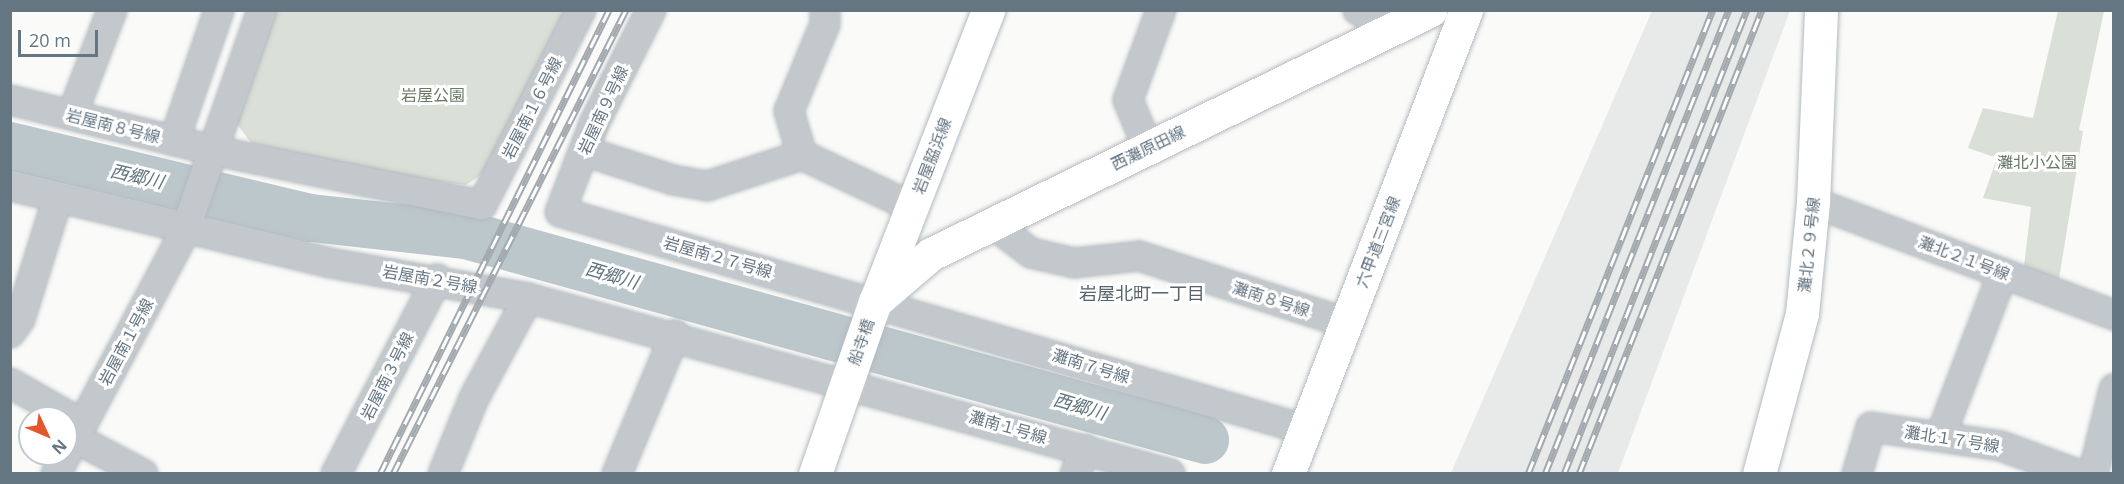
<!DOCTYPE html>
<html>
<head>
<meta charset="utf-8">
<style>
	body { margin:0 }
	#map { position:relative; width:2124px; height:484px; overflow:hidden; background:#fafaf8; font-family:"Open Sans","Noto Sans JP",sans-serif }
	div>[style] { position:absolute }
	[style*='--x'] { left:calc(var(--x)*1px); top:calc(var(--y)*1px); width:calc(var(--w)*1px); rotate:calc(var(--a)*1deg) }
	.built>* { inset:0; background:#e8e9e9 }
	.green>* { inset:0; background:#dadfd7 }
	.river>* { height:48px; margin:-24px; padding:0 24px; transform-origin:24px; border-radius:24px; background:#bbc7cb }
	.roads { filter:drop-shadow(0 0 2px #b3babf) drop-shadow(0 0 2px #b3babf) }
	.street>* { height:28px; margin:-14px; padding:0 14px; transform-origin:14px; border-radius:14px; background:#c3c8cc }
	.secondary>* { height:33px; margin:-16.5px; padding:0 16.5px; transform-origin:16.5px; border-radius:16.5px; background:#fff }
	.rail>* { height:7px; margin-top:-3.5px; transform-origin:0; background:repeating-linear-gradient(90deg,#fff 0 14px,#a2aab0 0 28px); box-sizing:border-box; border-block:2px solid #a2aab0 }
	span { translate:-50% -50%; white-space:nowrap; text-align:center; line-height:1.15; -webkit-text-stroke:6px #fff; paint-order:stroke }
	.park-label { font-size:16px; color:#687a64 }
	.street-label { font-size:16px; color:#657683 }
	.water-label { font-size:18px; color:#60757c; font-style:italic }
	.neighbourhood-label { font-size:18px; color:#57646e }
	.frame { position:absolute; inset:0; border:12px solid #657683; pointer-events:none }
	.north { position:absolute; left:18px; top:406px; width:60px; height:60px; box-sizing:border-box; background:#fff; border:2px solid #c1c8cd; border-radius:50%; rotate:134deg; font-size:16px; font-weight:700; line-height:24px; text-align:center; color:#657683 }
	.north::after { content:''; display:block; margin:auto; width:21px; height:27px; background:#e4572e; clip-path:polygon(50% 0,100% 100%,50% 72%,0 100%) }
	.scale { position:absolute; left:18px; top:30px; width:80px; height:27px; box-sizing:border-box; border:3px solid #657683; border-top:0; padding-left:8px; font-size:18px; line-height:21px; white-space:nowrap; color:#657683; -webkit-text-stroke:4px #fff; paint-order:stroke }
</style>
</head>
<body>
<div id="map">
	<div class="built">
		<div style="clip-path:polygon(1652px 11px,1790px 11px,1618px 473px,1451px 473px)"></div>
	</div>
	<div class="green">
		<div style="clip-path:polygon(274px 11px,572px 11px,493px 167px,466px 185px,387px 175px,251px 143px,237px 124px)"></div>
		<div style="clip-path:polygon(2058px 11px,2104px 11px,2079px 130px,2083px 131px,2058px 285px,2023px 275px,2031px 207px,1983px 198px,1997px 158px,1968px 148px,1983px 108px,2033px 118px)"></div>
	</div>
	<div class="river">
		<div style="--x:10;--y:146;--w:309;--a:13.5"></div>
		<div style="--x:311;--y:218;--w:156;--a:6.3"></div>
		<div style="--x:466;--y:235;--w:767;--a:15.5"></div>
	</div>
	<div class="roads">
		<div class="street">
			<div style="--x:651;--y:10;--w:127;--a:116.6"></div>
			<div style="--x:594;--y:124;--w:94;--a:111.1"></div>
			<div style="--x:560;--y:212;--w:778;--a:16.27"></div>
			<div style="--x:1358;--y:10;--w:40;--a:28"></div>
			<div style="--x:10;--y:100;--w:212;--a:13.9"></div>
			<div style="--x:216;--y:151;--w:271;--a:11.5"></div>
			<div style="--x:482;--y:205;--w:219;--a:-63.1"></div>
			<div style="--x:72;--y:115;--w:112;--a:-69.1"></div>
			<div style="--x:174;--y:141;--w:139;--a:-71"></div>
			<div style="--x:1148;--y:148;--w:52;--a:-112.6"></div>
			<div style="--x:1128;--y:100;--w:96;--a:-69.9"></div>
			<div style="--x:584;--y:151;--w:94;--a:18"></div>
			<div style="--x:673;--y:180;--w:35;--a:10"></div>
			<div style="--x:707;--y:186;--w:100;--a:-18.1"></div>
			<div style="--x:802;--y:155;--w:122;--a:25.3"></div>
			<div style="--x:802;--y:155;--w:46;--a:-106.5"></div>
			<div style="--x:789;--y:111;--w:94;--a:-67.5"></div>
			<div style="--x:825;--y:24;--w:14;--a:-90"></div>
			<div style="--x:10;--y:186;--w:329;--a:13.5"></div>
			<div style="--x:330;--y:263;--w:201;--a:10"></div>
			<div style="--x:528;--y:298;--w:666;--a:15.33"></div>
			<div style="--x:1813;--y:202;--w:322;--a:20.6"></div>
			<div style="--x:993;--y:224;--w:48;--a:37.3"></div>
			<div style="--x:1031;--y:253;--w:44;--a:13.1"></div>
			<div style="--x:1074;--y:263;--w:65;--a:-6.1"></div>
			<div style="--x:1139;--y:256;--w:219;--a:17.9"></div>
			<div style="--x:10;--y:333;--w:17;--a:-54"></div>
			<div style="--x:20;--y:319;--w:127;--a:-72.6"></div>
			<div style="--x:10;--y:383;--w:83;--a:29.7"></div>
			<div style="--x:1941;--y:435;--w:173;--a:-69.1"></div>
			<div style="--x:75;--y:438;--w:77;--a:27.9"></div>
			<div style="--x:56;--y:474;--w:275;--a:-62"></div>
			<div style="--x:185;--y:231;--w:234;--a:-70.8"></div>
			<div style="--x:336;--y:474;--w:220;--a:-62.6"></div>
			<div style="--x:443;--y:474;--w:82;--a:-67.8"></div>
			<div style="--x:474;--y:398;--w:114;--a:-61.6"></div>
			<div style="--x:617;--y:474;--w:151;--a:-67.4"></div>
			<div style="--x:1075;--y:474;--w:27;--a:-68"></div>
			<div style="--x:1857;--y:474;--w:49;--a:-73.4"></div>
			<div style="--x:1871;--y:427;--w:131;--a:8.3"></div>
			<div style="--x:2001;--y:446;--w:81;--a:20.2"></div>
			<div style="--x:2093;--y:474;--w:88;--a:-76.1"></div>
		</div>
		<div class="secondary">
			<div style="--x:875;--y:302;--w:74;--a:-40.6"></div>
			<div style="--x:931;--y:254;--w:556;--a:-26.01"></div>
			<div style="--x:815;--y:474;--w:182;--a:-70.8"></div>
			<div style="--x:875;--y:302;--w:313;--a:-68.8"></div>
			<div style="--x:1288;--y:474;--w:497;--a:-69"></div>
			<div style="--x:1759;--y:474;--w:166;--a:-75"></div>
			<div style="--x:1802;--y:314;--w:113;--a:-84.4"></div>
			<div style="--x:1813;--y:202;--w:192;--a:-87.6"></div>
		</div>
	</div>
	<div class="rail">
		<div style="--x:380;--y:474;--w:517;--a:-63.73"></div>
		<div style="--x:393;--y:474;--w:519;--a:-63.34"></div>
		<div style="--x:1528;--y:474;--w:500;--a:-68.3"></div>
		<div style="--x:1545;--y:474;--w:499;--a:-68.4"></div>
		<div style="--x:1564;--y:474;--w:499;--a:-68.5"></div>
		<div style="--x:1579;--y:474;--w:499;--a:-68.5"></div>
	</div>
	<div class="park-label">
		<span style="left:433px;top:95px">岩屋公園</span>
		<span style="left:2037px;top:162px">灘北小公園</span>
	</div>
	<div class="street-label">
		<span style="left:532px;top:108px;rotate:-63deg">岩屋南１６号線</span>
		<span style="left:603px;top:110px;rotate:-65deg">岩屋南９号線</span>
		<span style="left:113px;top:126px;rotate:14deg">岩屋南８号線</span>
		<span style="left:1148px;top:148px;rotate:-26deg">西灘原田線</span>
		<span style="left:932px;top:156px;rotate:-69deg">岩屋脇浜線</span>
		<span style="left:1378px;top:242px;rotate:-69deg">六甲道三宮線</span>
		<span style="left:1809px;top:245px;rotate:-84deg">灘北２９号線</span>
		<span style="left:718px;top:257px;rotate:16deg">岩屋南２７号線</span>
		<span style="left:1964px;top:258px;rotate:21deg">灘北２１号線</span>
		<span style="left:430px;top:279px;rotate:10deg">岩屋南２号線</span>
		<span style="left:1271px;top:299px;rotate:18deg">灘南８号線</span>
		<span style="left:126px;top:342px;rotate:-62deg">岩屋南１号線</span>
		<span style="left:861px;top:342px;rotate:-70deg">船寺橋</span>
		<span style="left:1091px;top:366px;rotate:17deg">灘南７号線</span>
		<span style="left:387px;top:376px;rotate:-63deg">岩屋南３号線</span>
		<span style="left:1008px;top:427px;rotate:16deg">灘南１号線</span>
		<span style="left:1952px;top:439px;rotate:9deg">灘北１７号線</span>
	</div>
	<div class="water-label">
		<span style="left:137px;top:176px;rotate:13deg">西郷川</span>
		<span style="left:612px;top:275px;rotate:16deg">西郷川</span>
		<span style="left:1080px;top:406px;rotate:16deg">西郷川</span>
	</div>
	<div class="neighbourhood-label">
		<span style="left:1142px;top:293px">岩屋北町一丁目</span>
	</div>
	<div class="frame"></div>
	<div class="north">N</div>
	<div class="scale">20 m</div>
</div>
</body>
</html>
